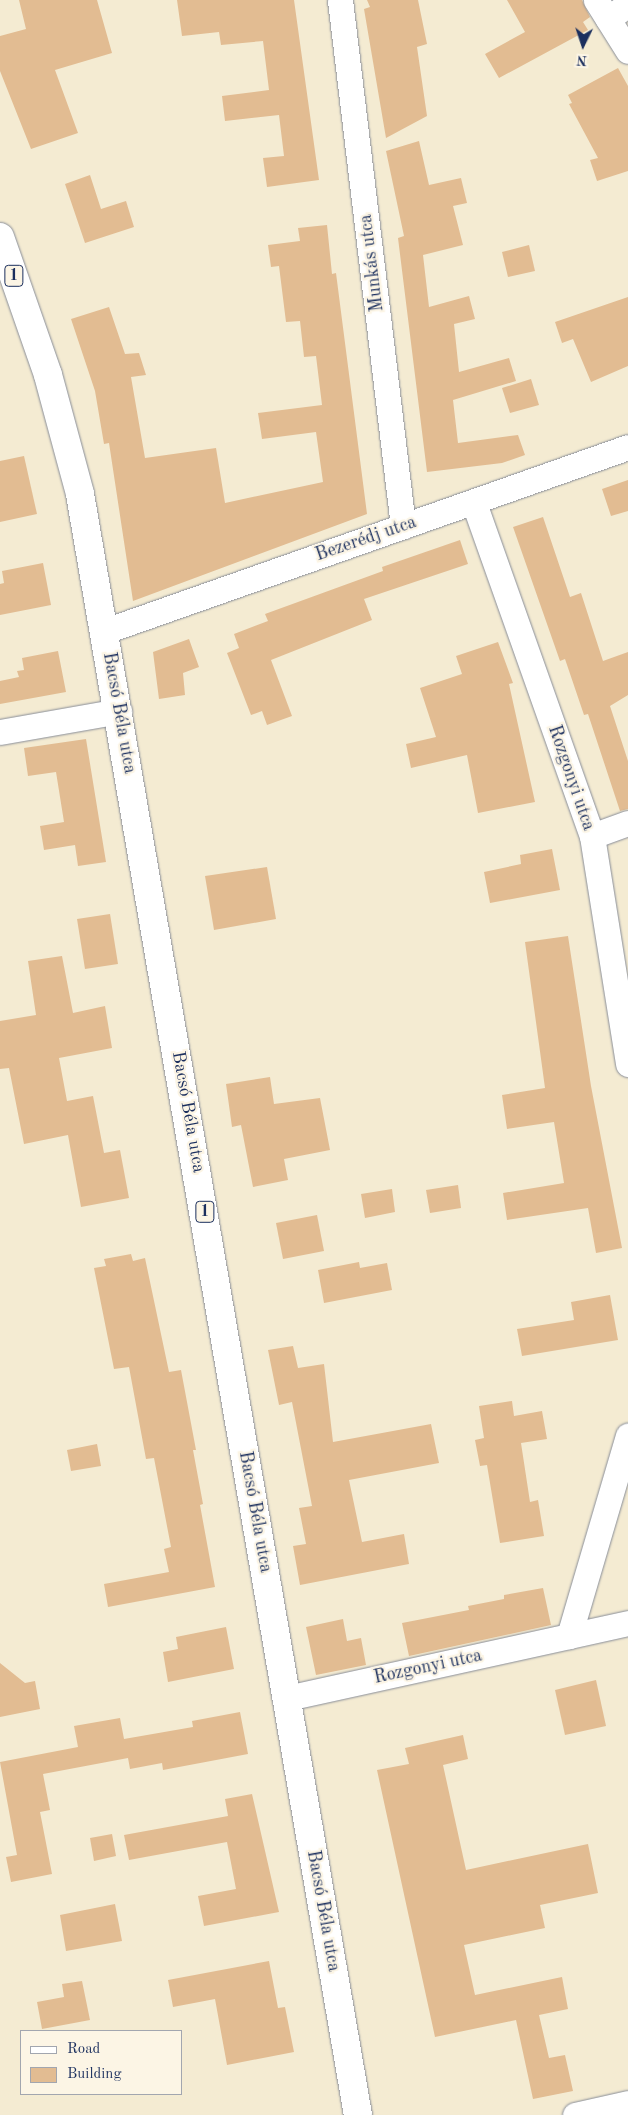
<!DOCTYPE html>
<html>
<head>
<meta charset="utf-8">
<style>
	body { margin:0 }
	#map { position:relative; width:628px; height:2115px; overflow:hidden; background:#f4ebd2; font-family:"Old Standard TT",serif }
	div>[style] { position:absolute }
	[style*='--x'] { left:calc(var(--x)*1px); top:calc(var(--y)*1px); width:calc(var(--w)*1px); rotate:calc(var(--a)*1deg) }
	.building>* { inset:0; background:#e2bc92 }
	.roads { filter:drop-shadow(0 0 1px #888d98) drop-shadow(0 0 1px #888d98) }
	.street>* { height:25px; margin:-12.5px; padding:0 12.5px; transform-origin:12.5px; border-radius:12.5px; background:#fff }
	.primary>* { height:28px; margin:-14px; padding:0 14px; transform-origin:14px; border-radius:14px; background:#fff }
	span { translate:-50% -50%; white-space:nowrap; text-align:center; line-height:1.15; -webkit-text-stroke:4.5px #fcf5e5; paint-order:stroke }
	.shield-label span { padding:1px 4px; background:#fcf5e5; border:1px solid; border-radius:4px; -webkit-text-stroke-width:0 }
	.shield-label { font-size:16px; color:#1b2f5e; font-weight:700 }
	.street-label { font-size:18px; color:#1b2f5e }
	.legend { position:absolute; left:20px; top:2030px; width:162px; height:65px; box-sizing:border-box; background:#fcf5e5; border:1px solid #a2a6af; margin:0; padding:6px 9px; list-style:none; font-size:15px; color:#1b2f5e }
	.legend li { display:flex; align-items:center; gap:10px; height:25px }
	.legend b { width:25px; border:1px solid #a2a6af }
	.north { position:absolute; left:558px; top:20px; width:50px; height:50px; -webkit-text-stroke:4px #fcf5e5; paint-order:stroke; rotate:184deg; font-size:14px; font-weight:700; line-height:20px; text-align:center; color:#1b2f5e }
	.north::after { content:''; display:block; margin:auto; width:18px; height:22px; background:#1b2f5e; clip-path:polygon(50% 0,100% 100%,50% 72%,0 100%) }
</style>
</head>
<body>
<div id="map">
	<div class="building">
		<div style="clip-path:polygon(19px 0,97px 0,112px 53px,55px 70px,78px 133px,31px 149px,0 71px,0 36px,26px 29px)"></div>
		<div style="clip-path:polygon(177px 0,294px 0,319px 180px,267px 187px,263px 158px,284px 156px,279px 115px,225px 121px,222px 96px,269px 90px,263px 41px,221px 45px,219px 32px,182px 36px)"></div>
		<div style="clip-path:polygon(367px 0,418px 0,427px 44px,417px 47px,427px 116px,386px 138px,364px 9px,370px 7px)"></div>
		<div style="clip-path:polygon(507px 0,582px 0,590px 17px,583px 22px,588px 30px,499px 78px,485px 54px,525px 32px)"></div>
		<div style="clip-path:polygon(618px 68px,628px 86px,628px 171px,597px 181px,590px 160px,598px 158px,569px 104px,572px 103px,568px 95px)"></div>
		<div style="clip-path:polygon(419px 141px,429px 185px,461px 178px,467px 203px,453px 206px,463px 245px,423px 255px,429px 307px,469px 296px,475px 319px,454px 324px,459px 372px,509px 358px,516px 381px,453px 400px,458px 443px,518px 435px,525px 455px,502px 463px,427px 472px,398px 238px,404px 236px,386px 151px)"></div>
		<div style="clip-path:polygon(90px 175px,101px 209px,126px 201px,134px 227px,85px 243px,65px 184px)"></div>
		<div style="clip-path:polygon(327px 225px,332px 274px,336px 273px,367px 514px,133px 601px,109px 443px,104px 444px,95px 391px,71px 319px,109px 307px,125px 354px,139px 353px,146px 375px,131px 377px,145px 458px,216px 448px,225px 503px,323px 482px,316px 432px,262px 439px,258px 413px,322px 405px,316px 356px,304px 357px,300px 321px,286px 322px,279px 266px,271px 267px,268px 245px,300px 241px,298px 228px)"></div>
		<div style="clip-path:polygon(529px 245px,535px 271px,508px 277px,502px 252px)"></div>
		<div style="clip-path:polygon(628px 297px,628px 366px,591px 382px,573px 339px,562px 343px,555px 322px)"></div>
		<div style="clip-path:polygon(531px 379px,539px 405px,510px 413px,502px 388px)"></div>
		<div style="clip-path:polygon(24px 456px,37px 514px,0 522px,0 461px)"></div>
		<div style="clip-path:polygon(628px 480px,628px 511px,611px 516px,602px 489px)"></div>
		<div style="clip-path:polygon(543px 517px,570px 597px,581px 593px,603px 661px,628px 652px,628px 695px,610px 706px,628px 761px,628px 809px,620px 811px,588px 714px,584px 715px,565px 659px,560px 661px,513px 527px)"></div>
		<div style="clip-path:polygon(460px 540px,468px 564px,364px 599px,372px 620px,271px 660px,292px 716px,267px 725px,262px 711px,251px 715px,227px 653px,239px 648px,234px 634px,268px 621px,265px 614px,383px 571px,382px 567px)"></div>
		<div style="clip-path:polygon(43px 563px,51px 605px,0 615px,0 584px,4px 583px,2px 571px)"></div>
		<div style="clip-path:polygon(189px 639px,199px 667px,183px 673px,185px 695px,159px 699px,153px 652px)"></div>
		<div style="clip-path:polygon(498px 642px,513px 683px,509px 684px,535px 802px,478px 813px,467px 755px,411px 768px,406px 744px,436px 737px,420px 688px,462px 674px,456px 656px)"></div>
		<div style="clip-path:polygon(58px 651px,66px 692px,0 704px,0 681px,19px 677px,17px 671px,24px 670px,22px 658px)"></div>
		<div style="clip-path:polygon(86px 739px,106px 862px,78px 866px,75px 845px,44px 850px,40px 826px,64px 822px,56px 772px,28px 776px,24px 748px)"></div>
		<div style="clip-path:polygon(552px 849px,560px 890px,490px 903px,484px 872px,521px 864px,520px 855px)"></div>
		<div style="clip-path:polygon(267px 867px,276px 919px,214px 930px,205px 876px)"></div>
		<div style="clip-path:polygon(110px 914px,118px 964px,85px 969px,77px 919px)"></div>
		<div style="clip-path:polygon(568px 936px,591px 1086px,622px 1248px,596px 1253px,588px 1208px,507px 1220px,503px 1193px,564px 1183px,554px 1122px,507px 1129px,502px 1095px,545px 1088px,525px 942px)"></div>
		<div style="clip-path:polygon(62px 956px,73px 1013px,105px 1006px,112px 1048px,59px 1058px,67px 1101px,93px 1096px,104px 1153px,120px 1150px,129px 1198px,81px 1207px,68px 1135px,24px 1144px,9px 1068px,0 1069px,0 1021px,36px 1015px,28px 961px)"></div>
		<div style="clip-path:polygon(270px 1077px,274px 1104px,320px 1098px,330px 1150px,284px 1159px,288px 1180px,253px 1187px,241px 1125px,232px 1127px,226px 1084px)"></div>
		<div style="clip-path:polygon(458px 1185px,461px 1208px,430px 1213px,426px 1190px)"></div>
		<div style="clip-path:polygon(392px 1189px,395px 1212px,365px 1218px,361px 1194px)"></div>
		<div style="clip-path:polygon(317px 1215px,324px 1251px,283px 1259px,276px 1223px)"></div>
		<div style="clip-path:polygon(131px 1254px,133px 1261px,145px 1258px,169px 1372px,181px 1370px,196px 1450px,193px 1450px,203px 1504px,200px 1505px,215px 1587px,108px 1607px,104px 1584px,169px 1572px,164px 1549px,171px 1547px,154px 1458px,146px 1459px,129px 1367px,114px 1369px,94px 1268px,106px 1266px,104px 1259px)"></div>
		<div style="clip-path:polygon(359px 1262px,360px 1268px,387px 1263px,392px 1290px,324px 1303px,318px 1270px)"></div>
		<div style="clip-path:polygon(610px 1295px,618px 1340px,522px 1356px,517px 1329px,574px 1320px,571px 1302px)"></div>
		<div style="clip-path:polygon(293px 1346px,298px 1368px,324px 1364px,333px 1442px,431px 1424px,439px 1463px,349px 1480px,362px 1542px,404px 1534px,409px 1564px,300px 1585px,293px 1546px,306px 1544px,299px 1508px,312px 1506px,292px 1402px,279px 1405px,268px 1350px)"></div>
		<div style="clip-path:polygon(512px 1401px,514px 1416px,542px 1411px,547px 1439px,521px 1443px,530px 1502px,538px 1500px,544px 1536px,500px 1543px,487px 1465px,480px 1466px,475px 1440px,484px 1438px,479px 1406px)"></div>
		<div style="clip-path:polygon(97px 1444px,101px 1466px,71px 1471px,67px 1450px)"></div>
		<div style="clip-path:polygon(543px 1588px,551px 1625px,409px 1656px,402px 1623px,469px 1610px,468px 1606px,504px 1599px,504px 1595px)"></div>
		<div style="clip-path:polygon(343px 1619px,347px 1641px,361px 1638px,366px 1665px,316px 1675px,306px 1627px)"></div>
		<div style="clip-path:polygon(226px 1627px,234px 1669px,168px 1682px,163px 1652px,178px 1649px,176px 1637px)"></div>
		<div style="clip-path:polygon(0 1663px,25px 1683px,35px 1681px,40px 1709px,0 1717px)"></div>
		<div style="clip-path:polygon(596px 1680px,606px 1726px,565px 1735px,555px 1690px)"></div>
		<div style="clip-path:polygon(240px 1712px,248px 1754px,163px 1770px,162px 1763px,130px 1769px,128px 1758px,43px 1774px,50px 1810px,40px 1812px,52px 1874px,11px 1882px,6px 1857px,17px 1855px,0 1762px,78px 1747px,74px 1726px,120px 1718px,124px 1739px,193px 1727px,192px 1721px)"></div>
		<div style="clip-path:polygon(463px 1735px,468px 1759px,443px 1765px,466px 1870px,588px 1844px,598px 1893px,540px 1905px,545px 1928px,464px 1945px,475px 1995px,562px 1977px,568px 2009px,539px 2015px,549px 2058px,565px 2055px,573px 2091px,533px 2099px,516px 2020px,435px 2037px,377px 1770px,409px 1764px,405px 1748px)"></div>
		<div style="clip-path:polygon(252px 1794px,279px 1912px,204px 1926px,198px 1896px,236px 1889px,227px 1842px,129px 1860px,124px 1835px,228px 1816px,225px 1799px)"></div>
		<div style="clip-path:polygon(112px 1834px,116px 1856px,94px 1861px,90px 1838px)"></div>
		<div style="clip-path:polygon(115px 1904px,122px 1941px,66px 1951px,60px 1915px)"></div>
		<div style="clip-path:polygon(269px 1961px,278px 2008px,285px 2007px,294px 2052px,227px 2065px,215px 1999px,173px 2007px,168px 1980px)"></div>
		<div style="clip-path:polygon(82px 1981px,90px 2020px,42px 2029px,37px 2002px,64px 1997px,62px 1984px)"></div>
	</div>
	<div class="roads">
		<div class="street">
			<div style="--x:340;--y:0;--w:530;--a:83.17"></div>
			<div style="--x:596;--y:0;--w:60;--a:57.9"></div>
			<div style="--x:608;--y:19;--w:25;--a:-37"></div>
			<div style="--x:474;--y:503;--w:353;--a:70.5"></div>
			<div style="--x:592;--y:836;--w:231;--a:81"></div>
			<div style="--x:105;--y:631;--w:554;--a:-19.38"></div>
			<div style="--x:0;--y:732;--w:121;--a:-10"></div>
			<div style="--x:592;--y:836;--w:38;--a:-20"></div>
			<div style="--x:569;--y:1636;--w:60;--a:-12.4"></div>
			<div style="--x:287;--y:1698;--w:289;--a:-12.4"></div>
			<div style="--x:569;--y:1636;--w:209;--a:-73.6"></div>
			<div style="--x:575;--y:2115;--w:54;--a:-12.8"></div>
		</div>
		<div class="primary">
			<div style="--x:0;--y:237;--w:146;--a:70.8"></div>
			<div style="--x:48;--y:375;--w:123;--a:74.9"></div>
			<div style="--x:80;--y:494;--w:1645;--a:80.27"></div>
		</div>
	</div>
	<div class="shield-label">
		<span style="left:14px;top:276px">1</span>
		<span style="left:205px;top:1212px">1</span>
	</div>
	<div class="street-label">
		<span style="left:372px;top:263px;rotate:-97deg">Munkás utca</span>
		<span style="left:366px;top:539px;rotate:-19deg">Bezerédj utca</span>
		<span style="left:119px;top:713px;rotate:80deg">Bacsó Béla utca</span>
		<span style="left:571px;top:778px;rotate:71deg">Rozgonyi utca</span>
		<span style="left:188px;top:1112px;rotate:80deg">Bacsó Béla utca</span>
		<span style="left:255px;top:1512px;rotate:80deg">Bacsó Béla utca</span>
		<span style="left:428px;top:1667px;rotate:-12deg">Rozgonyi utca</span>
		<span style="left:323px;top:1911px;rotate:80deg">Bacsó Béla utca</span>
	</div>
	<ul class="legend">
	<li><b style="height:6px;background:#fff"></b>Road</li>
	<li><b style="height:14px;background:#e2bc92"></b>Building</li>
	</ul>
	<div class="north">N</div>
</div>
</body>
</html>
